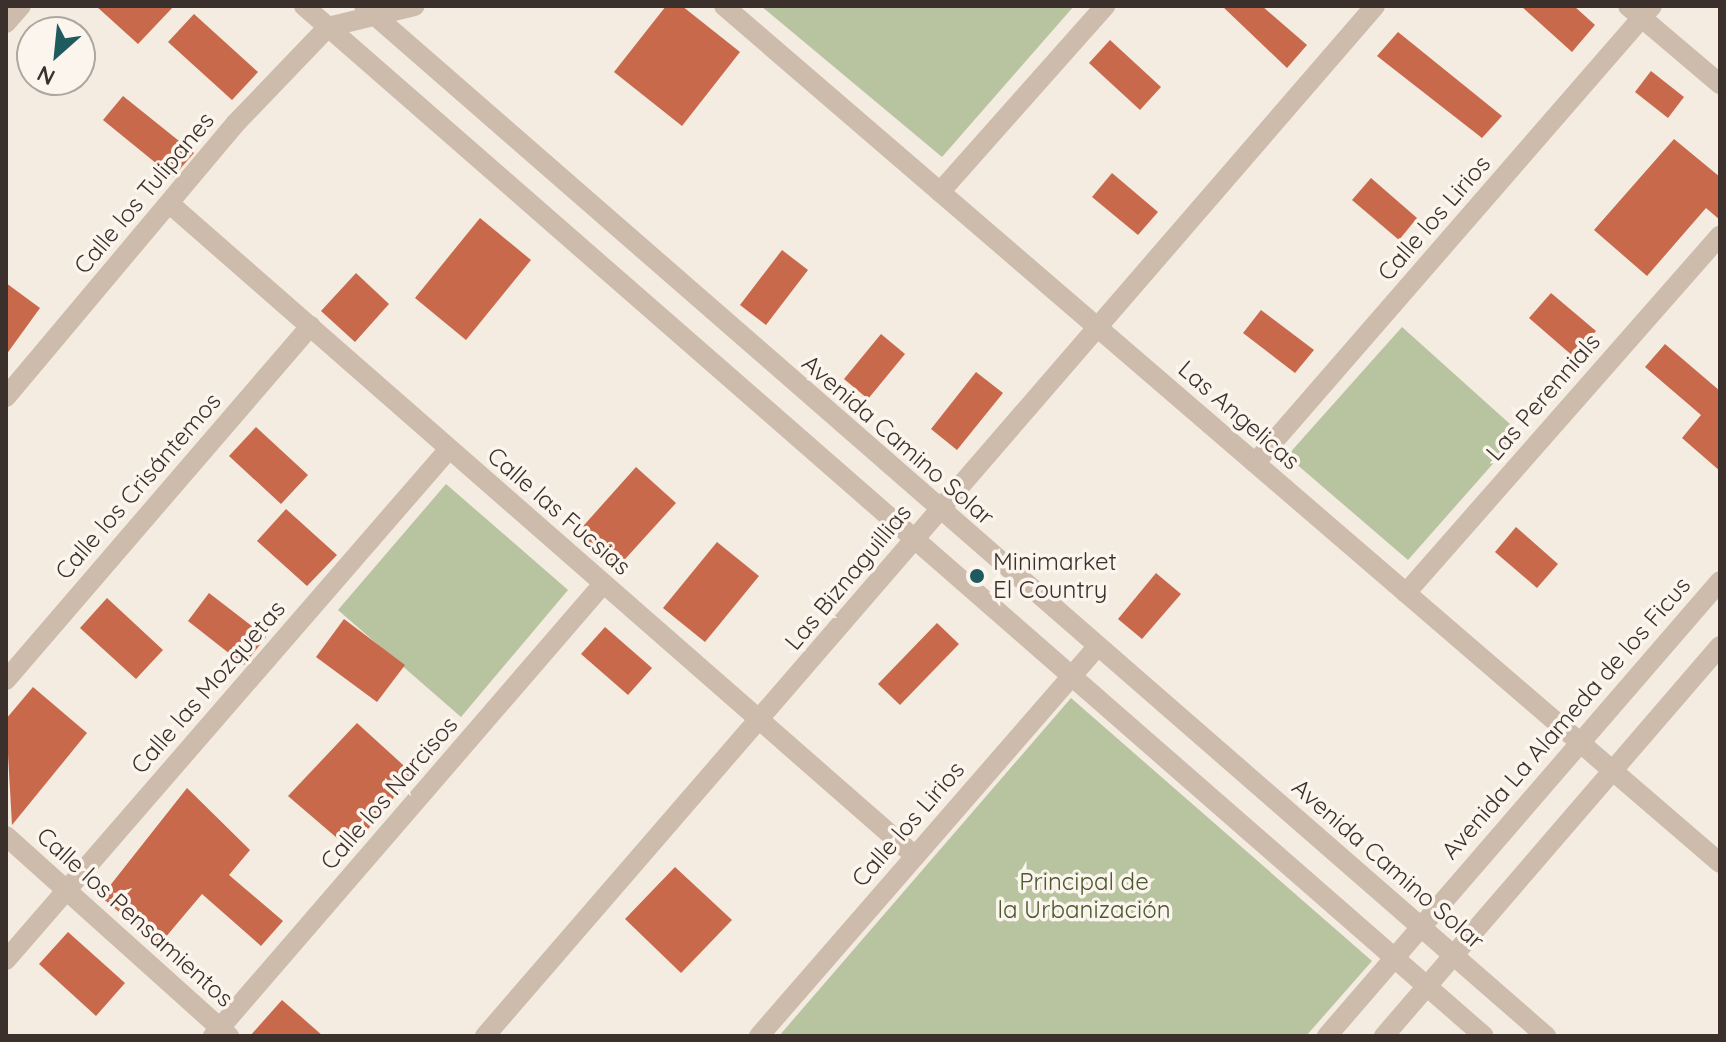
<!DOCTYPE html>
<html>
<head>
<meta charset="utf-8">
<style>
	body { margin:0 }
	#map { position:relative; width:1726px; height:1042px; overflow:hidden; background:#f4ebe1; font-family:Quicksand,sans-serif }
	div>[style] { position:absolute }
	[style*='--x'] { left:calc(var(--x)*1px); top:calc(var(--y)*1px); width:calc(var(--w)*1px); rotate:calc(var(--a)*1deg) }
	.green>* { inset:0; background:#b8c4a0 }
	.building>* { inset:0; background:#c8694b }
	.minor>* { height:20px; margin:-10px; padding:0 10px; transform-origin:10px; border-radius:10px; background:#cdbbac }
	.tertiary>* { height:20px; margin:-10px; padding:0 10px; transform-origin:10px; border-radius:10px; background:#cdbbac }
	.dots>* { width:22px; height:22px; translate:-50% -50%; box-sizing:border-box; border:4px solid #fbf5ee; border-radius:50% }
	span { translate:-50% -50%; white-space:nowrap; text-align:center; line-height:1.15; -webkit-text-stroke:7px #fbf5ee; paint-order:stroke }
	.street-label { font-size:24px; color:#3b302b }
	.poi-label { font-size:24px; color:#3b302b }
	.left { translate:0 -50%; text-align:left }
	.park-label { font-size:24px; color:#4a5a2e }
	.frame { position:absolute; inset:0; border:8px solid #3b302b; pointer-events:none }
	.north { position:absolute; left:16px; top:16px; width:80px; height:80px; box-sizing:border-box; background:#fbf5ee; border:2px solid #aea6a0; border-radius:50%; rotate:207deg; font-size:22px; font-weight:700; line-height:32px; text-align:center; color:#3b302b }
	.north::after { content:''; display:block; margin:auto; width:28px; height:36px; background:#1f5a5e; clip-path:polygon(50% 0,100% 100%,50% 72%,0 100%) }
</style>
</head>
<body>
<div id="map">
	<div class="green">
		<div style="clip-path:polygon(761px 6px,1074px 6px,942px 157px)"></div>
		<div style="clip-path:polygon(1402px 327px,1520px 433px,1408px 560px,1287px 456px)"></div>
		<div style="clip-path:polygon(446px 484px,568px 590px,461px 717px,338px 610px)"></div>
		<div style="clip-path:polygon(1071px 698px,1372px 961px,1306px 1036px,779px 1036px)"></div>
	</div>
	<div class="building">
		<div style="clip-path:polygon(96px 6px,174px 6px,138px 44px)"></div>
		<div style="clip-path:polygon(666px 6px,682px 6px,740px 52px,682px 126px,614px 72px)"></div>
		<div style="clip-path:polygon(1222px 6px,1262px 6px,1307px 45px,1287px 68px)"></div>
		<div style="clip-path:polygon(1521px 6px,1574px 6px,1595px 25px,1572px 52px)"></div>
		<div style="clip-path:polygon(194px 14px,258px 72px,232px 100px,168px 42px)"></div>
		<div style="clip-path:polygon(1398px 32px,1502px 116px,1482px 138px,1377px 56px)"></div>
		<div style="clip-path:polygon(1110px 40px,1161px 87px,1140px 110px,1089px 63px)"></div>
		<div style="clip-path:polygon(1651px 71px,1684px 97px,1668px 118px,1635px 92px)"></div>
		<div style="clip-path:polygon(123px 96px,194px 153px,173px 177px,103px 120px)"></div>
		<div style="clip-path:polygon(1674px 139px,1720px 177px,1720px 220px,1706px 208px,1647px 276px,1594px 230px)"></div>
		<div style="clip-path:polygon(1112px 173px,1158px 212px,1138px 235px,1092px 197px)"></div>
		<div style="clip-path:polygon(1371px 178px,1417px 218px,1399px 240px,1352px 200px)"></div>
		<div style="clip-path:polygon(480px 218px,531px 260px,466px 340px,415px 298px)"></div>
		<div style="clip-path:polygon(782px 250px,808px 270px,766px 325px,740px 305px)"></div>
		<div style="clip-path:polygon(356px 273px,389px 304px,355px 342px,321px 311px)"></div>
		<div style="clip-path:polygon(6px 283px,40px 308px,6px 355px)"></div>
		<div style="clip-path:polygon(1551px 293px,1596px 331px,1574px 357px,1529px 318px)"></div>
		<div style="clip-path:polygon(1261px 310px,1314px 350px,1295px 373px,1243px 333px)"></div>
		<div style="clip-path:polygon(881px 334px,905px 354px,868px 399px,844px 379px)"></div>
		<div style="clip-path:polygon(1665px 344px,1720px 391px,1720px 471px,1682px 438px,1701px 415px,1645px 367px)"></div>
		<div style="clip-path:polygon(976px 372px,1003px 393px,957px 450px,931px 429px)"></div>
		<div style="clip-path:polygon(256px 427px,308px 475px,281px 504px,229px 456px)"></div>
		<div style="clip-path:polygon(636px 467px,676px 503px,617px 568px,577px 533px)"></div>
		<div style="clip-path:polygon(286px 509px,337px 555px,307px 586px,257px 541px)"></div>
		<div style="clip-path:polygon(1516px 527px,1558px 564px,1537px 588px,1495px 552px)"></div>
		<div style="clip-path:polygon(717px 542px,759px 576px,705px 642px,663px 608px)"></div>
		<div style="clip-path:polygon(1156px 573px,1181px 594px,1142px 639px,1118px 619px)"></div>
		<div style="clip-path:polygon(209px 593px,266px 637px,244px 665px,188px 621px)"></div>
		<div style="clip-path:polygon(107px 598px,163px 650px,136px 679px,80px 628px)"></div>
		<div style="clip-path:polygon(344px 619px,405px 665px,377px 702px,316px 657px)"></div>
		<div style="clip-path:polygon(937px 623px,959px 644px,900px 705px,878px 684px)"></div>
		<div style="clip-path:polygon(605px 627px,652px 668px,628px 695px,581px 654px)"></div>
		<div style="clip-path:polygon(33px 687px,87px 733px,12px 825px,6px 719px)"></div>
		<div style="clip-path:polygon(357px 723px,413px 774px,351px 850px,288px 796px)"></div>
		<div style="clip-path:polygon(187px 788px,250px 850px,229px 875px,283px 921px,261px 946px,202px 894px,159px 945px,101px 897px)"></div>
		<div style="clip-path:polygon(675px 867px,732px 920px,681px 973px,625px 919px)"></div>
		<div style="clip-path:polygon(68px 932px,125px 983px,96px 1016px,39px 964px)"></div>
		<div style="clip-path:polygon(282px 1000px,323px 1036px,250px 1036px)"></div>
	</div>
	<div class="minor">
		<div style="--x:724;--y:6;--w:1314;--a:40.71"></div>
		<div style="--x:1628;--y:6;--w:121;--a:40.3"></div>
		<div style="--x:6;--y:23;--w:23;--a:-49"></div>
		<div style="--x:940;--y:192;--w:249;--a:-48.4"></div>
		<div style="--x:170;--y:204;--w:990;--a:41.19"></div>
		<div style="--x:6;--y:397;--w:358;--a:-50"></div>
		<div style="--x:236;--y:123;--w:133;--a:-46.2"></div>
		<div style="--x:328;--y:27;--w:89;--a:-13.6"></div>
		<div style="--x:1255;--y:463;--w:605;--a:-49.02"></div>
		<div style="--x:1406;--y:593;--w:476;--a:-48.7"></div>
		<div style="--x:6;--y:680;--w:467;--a:-49.3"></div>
		<div style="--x:6;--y:836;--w:300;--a:41.9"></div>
		<div style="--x:6;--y:960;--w:676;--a:-49.08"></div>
		<div style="--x:213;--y:1036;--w:597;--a:-49.21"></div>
		<div style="--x:485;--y:1036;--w:1361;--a:-49.17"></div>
		<div style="--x:759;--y:1036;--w:515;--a:-49.01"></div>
	</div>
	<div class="tertiary">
		<div style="--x:304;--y:6;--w:1566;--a:41.12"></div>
		<div style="--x:364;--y:6;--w:1568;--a:41.07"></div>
		<div style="--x:1327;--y:1036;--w:601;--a:-49.18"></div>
		<div style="--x:1384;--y:1036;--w:515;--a:-49.25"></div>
	</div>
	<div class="dots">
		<div style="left:977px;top:576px;background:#1f5a5e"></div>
	</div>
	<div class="street-label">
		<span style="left:144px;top:193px;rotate:-50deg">Calle los Tulipanes</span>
		<span style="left:1434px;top:218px;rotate:-49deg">Calle los Lirios</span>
		<span style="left:1543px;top:397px;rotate:-49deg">Las Perennials</span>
		<span style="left:1239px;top:415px;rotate:41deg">Las Angelicas</span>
		<span style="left:898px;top:440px;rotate:41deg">Avenida Camino Solar</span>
		<span style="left:138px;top:486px;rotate:-49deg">Calle los Crisántemos</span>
		<span style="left:559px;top:511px;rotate:41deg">Calle las Fucsias</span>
		<span style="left:848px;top:577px;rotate:-50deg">Las Biznaguillias</span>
		<span style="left:208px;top:687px;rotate:-49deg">Calle las Mozquetas</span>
		<span style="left:1566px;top:718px;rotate:-49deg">Avenida La Alameda de los Ficus</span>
		<span style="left:389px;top:793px;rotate:-49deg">Calle los Narcisos</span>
		<span style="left:908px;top:824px;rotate:-49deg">Calle los Lirios</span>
		<span style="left:1388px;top:864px;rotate:41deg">Avenida Camino Solar</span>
		<span style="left:135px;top:917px;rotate:42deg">Calle los Pensamientos</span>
	</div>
	<div class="poi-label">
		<span class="left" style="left:993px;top:576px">Minimarket<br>El Country</span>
	</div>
	<div class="park-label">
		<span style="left:1084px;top:896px">Principal de<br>la Urbanización</span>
	</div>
	<div class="frame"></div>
	<div class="north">N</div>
</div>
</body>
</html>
